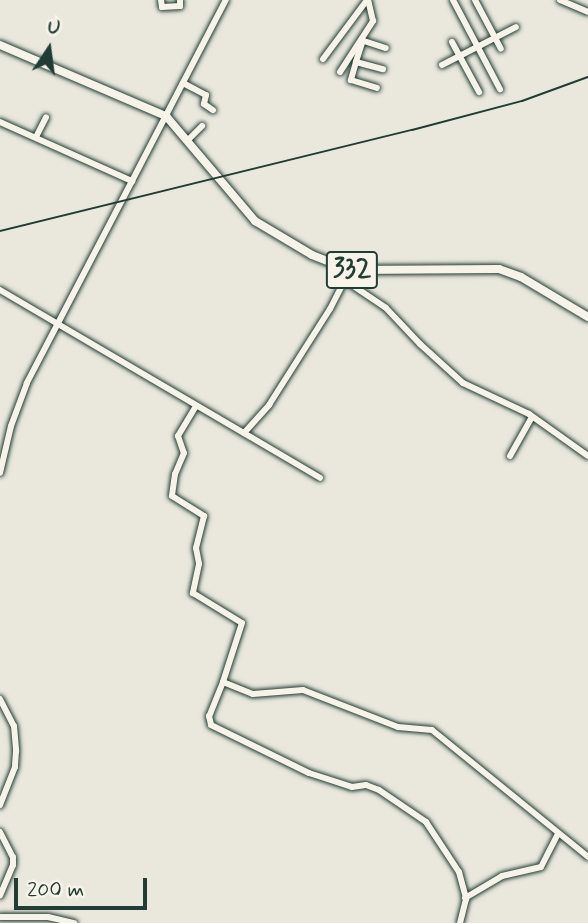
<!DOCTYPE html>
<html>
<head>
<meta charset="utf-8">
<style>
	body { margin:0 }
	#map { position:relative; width:588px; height:923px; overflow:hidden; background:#eae8dd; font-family:Mynerve,sans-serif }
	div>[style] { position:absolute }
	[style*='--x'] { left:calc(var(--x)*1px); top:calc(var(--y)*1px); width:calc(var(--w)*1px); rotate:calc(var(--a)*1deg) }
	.roads { filter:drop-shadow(0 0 2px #1f3d34) drop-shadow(0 0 2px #1f3d34) }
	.minor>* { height:6px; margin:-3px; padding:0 3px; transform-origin:3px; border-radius:3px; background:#f7f3e8 }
	.major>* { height:8px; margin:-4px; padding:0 4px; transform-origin:4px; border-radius:4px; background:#f7f3e8 }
	.rail>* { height:2px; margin:-1px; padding:0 1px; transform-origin:1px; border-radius:1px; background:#1f3d34 }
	span { translate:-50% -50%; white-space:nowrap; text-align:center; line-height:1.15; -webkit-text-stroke:5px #f7f3e8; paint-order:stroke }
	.shield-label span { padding:2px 5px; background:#f7f3e8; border:2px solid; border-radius:5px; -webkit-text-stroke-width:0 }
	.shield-label { font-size:26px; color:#1f3d34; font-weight:700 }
	.north { position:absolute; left:14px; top:14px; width:70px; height:70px; -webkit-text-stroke:5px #f7f3e8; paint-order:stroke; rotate:13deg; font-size:19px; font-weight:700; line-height:28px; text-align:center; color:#1f3d34 }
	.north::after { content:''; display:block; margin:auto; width:24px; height:32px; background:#1f3d34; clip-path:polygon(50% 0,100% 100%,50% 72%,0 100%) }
	.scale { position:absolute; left:14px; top:878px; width:133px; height:32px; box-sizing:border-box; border:4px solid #1f3d34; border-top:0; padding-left:9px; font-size:21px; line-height:24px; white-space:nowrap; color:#1f3d34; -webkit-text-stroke:5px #f7f3e8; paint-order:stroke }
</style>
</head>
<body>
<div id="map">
	<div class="roads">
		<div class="minor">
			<div style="--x:161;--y:0;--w:7;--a:82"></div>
			<div style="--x:162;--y:7;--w:18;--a:-3"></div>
			<div style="--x:180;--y:6;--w:6;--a:-90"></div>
			<div style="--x:453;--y:0;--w:101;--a:62.2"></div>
			<div style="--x:475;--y:0;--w:55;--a:62"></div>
			<div style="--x:560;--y:0;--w:30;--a:23"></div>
			<div style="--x:361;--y:40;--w:26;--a:18"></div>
			<div style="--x:452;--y:42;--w:57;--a:61.6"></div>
			<div style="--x:362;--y:43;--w:20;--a:108"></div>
			<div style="--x:356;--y:62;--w:28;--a:15"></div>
			<div style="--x:323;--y:59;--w:74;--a:-53.3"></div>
			<div style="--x:356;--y:62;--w:19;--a:106"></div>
			<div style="--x:351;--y:80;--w:27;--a:17"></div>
			<div style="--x:442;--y:65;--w:83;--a:-27.2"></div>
			<div style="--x:340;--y:72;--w:61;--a:-57.1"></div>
			<div style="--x:373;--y:21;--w:22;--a:-103"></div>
			<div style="--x:183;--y:83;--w:26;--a:28"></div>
			<div style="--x:206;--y:95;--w:9;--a:103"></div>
			<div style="--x:204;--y:104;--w:11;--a:34"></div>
			<div style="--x:0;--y:122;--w:145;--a:24.1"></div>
			<div style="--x:132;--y:181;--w:228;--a:117.5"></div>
			<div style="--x:27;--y:383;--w:46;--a:110.4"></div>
			<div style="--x:11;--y:426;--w:48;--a:103.2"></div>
			<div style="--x:36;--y:137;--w:22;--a:-63"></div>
			<div style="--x:188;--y:140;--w:20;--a:-45"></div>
			<div style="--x:132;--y:181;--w:204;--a:-62.6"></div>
			<div style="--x:346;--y:281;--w:48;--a:34"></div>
			<div style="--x:386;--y:308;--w:50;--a:46.6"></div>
			<div style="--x:420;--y:344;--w:58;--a:42.2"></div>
			<div style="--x:463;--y:383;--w:73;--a:25.2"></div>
			<div style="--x:529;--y:414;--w:72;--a:35.4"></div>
			<div style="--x:0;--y:290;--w:371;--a:30.4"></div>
			<div style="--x:196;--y:406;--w:35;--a:121"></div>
			<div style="--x:178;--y:436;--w:18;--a:71"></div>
			<div style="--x:184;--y:453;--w:23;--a:113"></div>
			<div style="--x:175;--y:474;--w:22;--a:98"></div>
			<div style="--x:172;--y:496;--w:38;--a:32"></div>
			<div style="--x:204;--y:516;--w:33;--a:104"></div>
			<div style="--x:196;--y:548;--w:16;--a:79"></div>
			<div style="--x:199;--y:564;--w:30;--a:102"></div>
			<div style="--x:193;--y:593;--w:57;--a:31.5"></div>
			<div style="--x:242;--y:623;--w:62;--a:107.9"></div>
			<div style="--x:223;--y:682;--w:32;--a:22"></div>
			<div style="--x:253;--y:694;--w:50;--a:-4.6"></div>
			<div style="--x:303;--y:690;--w:102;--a:21.3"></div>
			<div style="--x:398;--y:727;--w:34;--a:5"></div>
			<div style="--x:432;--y:730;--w:201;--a:39.1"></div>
			<div style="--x:244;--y:433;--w:38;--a:-48"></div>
			<div style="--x:269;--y:405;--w:114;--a:-57.6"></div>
			<div style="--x:330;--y:309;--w:44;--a:-62.9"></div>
			<div style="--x:510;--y:456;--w:45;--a:-60.6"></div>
			<div style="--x:223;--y:682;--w:37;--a:112"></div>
			<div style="--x:209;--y:716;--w:9;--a:77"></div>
			<div style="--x:211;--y:725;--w:109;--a:26.1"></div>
			<div style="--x:309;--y:773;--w:45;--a:18"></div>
			<div style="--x:352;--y:787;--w:14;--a:-8"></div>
			<div style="--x:366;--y:785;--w:14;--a:21"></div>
			<div style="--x:379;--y:790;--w:57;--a:34.2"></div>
			<div style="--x:426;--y:822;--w:60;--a:56.6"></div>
			<div style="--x:459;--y:872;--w:28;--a:75"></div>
			<div style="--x:466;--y:899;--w:25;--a:104"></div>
			<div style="--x:0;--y:699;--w:30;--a:63"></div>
			<div style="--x:14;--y:726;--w:25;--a:85"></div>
			<div style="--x:16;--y:751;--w:16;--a:94"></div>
			<div style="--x:15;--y:767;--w:41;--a:111.5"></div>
			<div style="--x:0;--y:832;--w:28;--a:63"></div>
			<div style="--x:13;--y:857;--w:8;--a:90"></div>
			<div style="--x:13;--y:865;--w:33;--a:113"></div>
			<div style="--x:465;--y:898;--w:43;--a:-30.7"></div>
			<div style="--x:502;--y:876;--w:40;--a:-13"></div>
			<div style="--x:541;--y:867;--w:37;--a:-63"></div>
			<div style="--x:0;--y:917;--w:48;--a:0"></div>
			<div style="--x:48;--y:917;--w:27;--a:13"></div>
		</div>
		<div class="major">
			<div style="--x:0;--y:45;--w:181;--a:23.2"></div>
			<div style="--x:166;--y:116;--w:138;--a:49.7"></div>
			<div style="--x:255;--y:221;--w:66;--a:30.8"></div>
			<div style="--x:312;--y:255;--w:41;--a:21.5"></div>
			<div style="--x:350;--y:270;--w:149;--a:-0.4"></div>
			<div style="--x:499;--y:269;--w:23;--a:20"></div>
			<div style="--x:521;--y:277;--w:78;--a:30.8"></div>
		</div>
	</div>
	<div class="rail">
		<div style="--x:0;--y:231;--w:424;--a:-13.8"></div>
		<div style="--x:412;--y:130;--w:114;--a:-14.8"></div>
		<div style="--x:522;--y:101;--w:70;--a:-20"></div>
	</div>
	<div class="shield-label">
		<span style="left:352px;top:270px">332</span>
	</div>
	<div class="north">U</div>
	<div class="scale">200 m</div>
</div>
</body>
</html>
